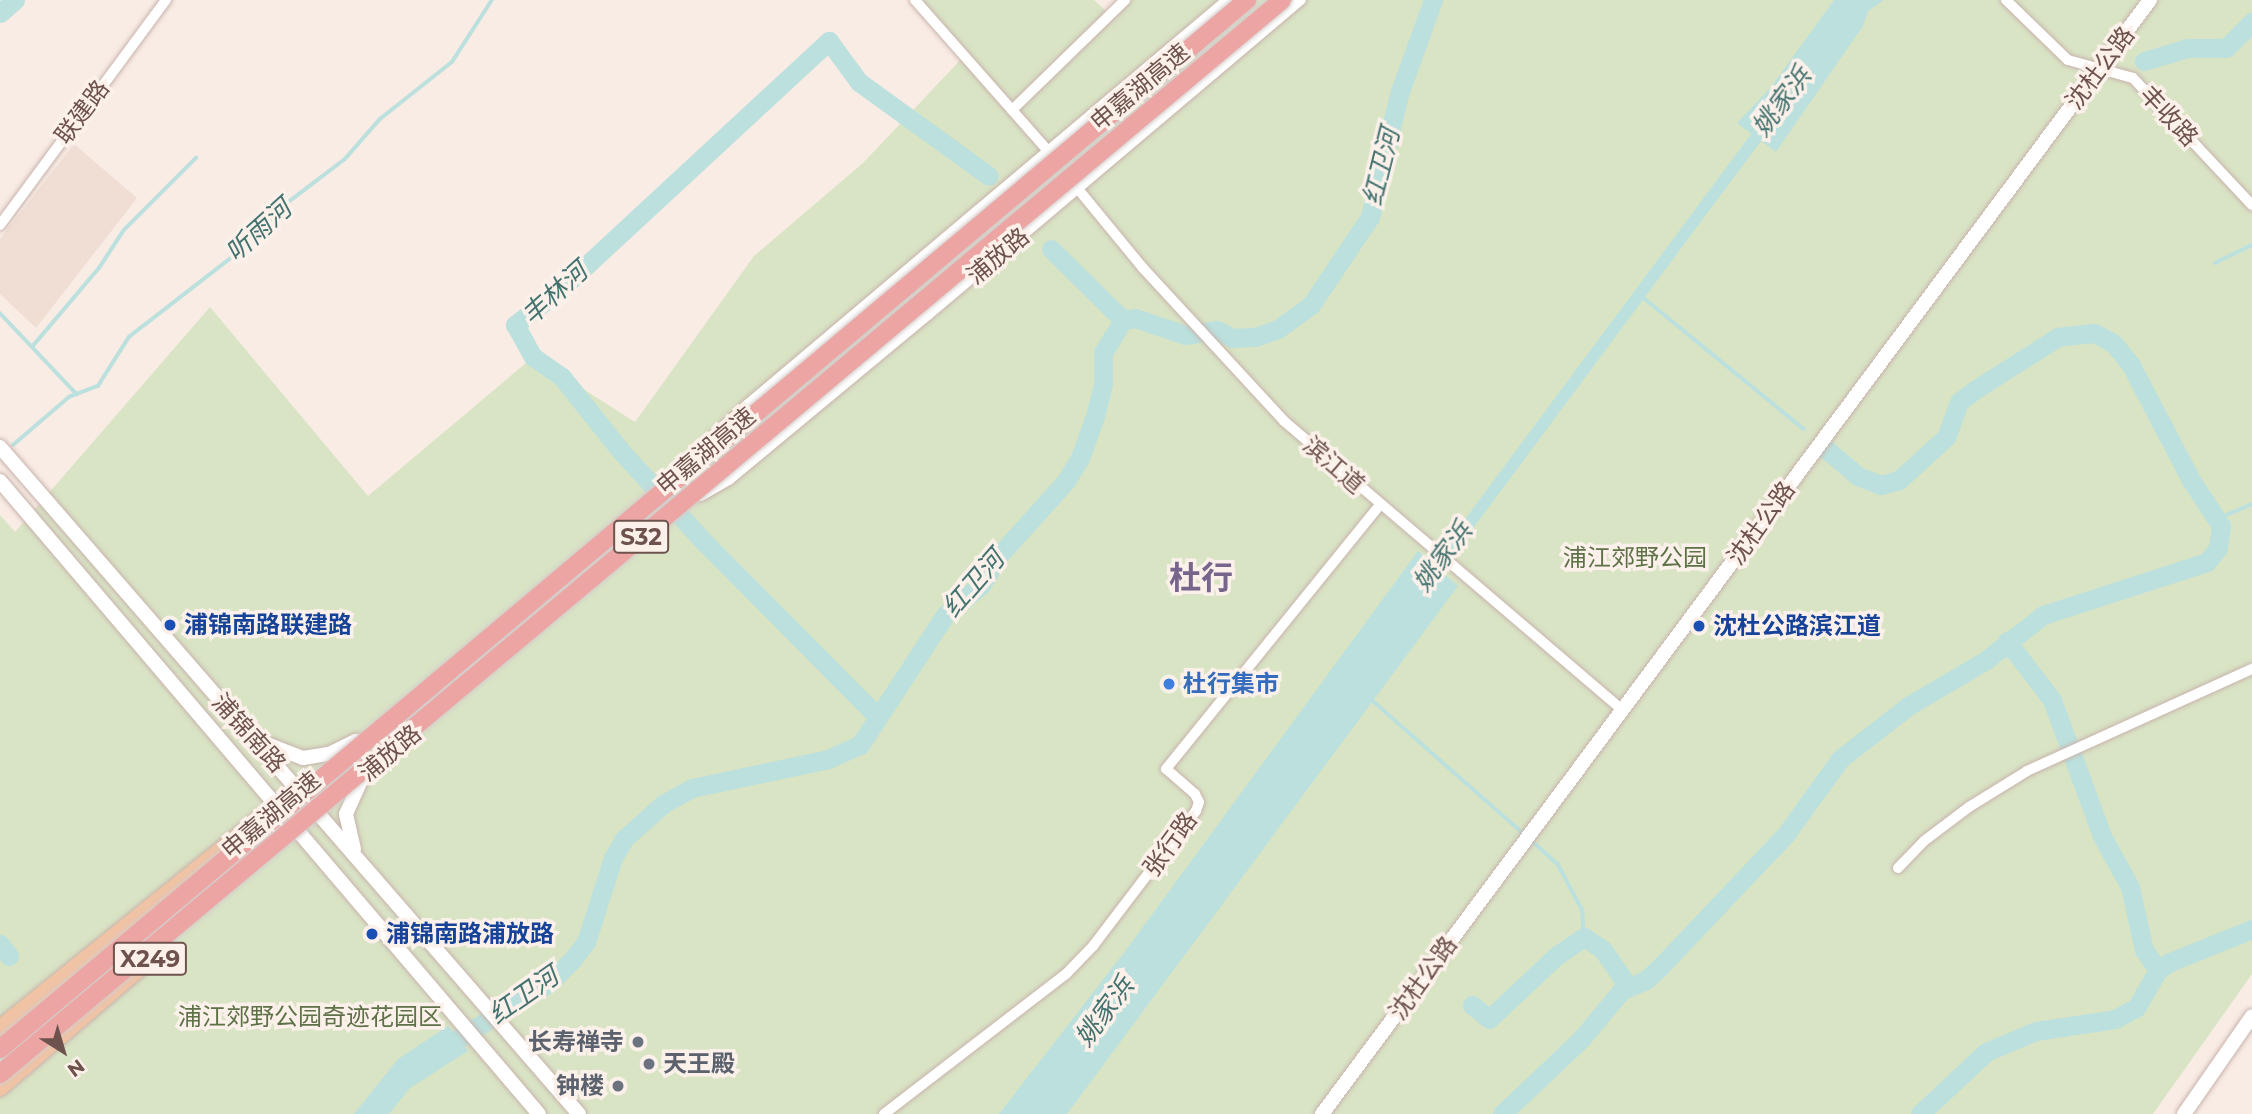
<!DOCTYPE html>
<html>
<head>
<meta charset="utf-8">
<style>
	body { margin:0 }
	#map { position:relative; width:2252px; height:1114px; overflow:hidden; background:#f9ece5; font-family:Montserrat,"Noto Sans SC",sans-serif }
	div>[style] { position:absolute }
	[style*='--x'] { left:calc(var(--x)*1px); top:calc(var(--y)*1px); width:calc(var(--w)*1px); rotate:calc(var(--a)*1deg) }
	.residential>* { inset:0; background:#f0ddd4 }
	.green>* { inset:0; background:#d9e4c5 }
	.water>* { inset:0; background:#bce0dd }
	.stream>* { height:3.5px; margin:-1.75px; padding:0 1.75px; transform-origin:1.75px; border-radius:1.75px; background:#bce0dd }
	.canal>* { height:12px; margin:-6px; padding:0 6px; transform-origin:6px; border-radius:6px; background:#bce0dd }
	.river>* { height:19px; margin:-9.5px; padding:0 9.5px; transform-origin:9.5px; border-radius:9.5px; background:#bce0dd }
	.roads { filter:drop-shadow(0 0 2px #c8b3ac) drop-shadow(0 0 2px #c8b3ac) }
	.street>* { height:10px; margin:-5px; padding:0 5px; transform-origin:5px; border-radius:5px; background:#fff }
	.secondary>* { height:14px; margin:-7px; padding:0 7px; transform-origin:7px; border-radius:7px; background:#fff }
	.primary>* { height:16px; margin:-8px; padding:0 8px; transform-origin:8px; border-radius:8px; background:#f0c3a5 }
	.bridges { filter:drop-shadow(0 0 2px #d4cbca) drop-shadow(0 0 2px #d4cbca) }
	.highway-bridge>* { height:18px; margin:-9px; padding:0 9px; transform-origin:9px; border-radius:9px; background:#eca5a3 }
	.dots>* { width:19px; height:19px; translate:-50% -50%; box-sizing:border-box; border:4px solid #fcf1ea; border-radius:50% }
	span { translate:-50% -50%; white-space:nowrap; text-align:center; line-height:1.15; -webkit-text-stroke:7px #fcf1ea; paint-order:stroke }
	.shield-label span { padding:2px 5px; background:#fcf1ea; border:2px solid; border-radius:5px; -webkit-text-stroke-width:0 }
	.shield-label { font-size:23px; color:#6e524d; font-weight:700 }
	.street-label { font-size:24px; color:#6e524d }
	.park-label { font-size:24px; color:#5e7247 }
	.transit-label { font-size:24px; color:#164399; font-weight:700 }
	.left { translate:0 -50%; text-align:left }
	.shop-label { font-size:24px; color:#366cbe; font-weight:700 }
	.worship-label { font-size:24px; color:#5b616d; font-weight:700 }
	.right { translate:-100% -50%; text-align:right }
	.water-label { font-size:26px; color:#43726f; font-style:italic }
	.district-label { font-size:32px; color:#76668b; font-weight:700 }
	.north { position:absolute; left:28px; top:1016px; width:70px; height:70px; -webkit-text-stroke:5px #fcf1ea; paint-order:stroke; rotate:143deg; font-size:19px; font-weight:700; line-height:28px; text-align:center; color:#6e524d }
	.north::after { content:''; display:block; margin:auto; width:24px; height:32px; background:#6e524d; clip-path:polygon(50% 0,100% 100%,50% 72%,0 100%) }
</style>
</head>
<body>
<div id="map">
	<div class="residential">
		<div style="clip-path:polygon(74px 144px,137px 198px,36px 328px,0 294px,0 239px)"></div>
	</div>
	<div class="green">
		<div style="clip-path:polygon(915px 0,1094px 0,1107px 12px,1120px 0,2252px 0,2252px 974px,2153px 1114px,0 1114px,0 515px,15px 532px,210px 307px,368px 496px,533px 357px,635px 422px,754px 256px,863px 163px,965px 55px)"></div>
	</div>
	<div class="water">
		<div style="clip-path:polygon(1834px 0,1884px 0,1868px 11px,1863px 26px,1776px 152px,1737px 123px,1771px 87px)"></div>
		<div style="clip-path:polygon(1418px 551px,1458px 586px,1067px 1114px,999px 1114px,1129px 946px)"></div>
		<div style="clip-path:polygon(448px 1026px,468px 1051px,410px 1088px,389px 1114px,354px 1114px,398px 1059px)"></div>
	</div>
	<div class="stream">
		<div style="--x:2215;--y:263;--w:41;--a:-25.9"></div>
		<div style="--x:1639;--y:294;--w:213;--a:39.3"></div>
		<div style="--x:0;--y:313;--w:112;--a:46.5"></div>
		<div style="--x:32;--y:347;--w:104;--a:-49.7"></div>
		<div style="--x:99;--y:268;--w:45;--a:-56.7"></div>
		<div style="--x:124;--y:230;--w:102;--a:-45"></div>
		<div style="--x:13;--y:445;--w:74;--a:-40.6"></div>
		<div style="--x:69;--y:397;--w:31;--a:-21"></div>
		<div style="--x:98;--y:386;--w:58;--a:-57.7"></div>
		<div style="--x:129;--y:337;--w:158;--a:-37.8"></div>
		<div style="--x:254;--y:240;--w:43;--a:-49.7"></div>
		<div style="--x:282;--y:207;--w:79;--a:-37.3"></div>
		<div style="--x:345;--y:159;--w:53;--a:-48.8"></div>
		<div style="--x:380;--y:119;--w:92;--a:-38.4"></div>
		<div style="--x:452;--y:62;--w:74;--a:-57.2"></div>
		<div style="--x:2217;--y:519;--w:38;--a:-23"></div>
		<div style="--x:1372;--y:700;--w:203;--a:41.4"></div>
		<div style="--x:1530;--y:839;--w:38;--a:42"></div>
		<div style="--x:1558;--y:864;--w:53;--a:62"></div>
		<div style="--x:1583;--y:911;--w:26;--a:88"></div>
	</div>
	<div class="canal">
		<div style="--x:1428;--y:579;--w:567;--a:-53.39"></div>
	</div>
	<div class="river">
		<div style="--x:0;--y:13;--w:20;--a:-41"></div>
		<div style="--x:2144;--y:61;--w:46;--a:-16.5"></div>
		<div style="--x:2188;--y:48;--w:38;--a:0"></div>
		<div style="--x:2226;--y:48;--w:37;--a:-45"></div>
		<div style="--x:1051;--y:249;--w:101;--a:44.6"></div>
		<div style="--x:2007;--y:641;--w:74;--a:52.7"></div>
		<div style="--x:2052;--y:700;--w:145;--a:69.8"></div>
		<div style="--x:2102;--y:836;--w:58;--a:61.2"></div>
		<div style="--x:2130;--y:887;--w:65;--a:77.5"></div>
		<div style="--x:2144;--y:950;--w:24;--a:55"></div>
		<div style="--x:878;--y:717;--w:244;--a:-134.8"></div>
		<div style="--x:706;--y:544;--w:127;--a:-132.5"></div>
		<div style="--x:620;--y:450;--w:93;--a:-128.5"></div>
		<div style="--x:562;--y:377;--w:35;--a:-145"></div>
		<div style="--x:533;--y:357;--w:37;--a:-119"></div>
		<div style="--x:515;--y:325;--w:63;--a:-38.5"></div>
		<div style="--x:564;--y:286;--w:361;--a:-42.8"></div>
		<div style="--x:829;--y:41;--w:51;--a:53.8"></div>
		<div style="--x:859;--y:82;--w:160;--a:35.9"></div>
		<div style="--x:0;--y:944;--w:15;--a:53"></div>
		<div style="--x:1472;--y:1005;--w:22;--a:39"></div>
		<div style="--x:1489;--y:1019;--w:92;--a:-43.2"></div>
		<div style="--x:1556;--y:956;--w:34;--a:-34"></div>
		<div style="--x:1584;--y:937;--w:23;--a:34"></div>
		<div style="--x:1603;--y:950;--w:44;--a:55.2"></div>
		<div style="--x:436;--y:1052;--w:132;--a:-31.4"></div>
		<div style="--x:549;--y:983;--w:33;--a:-45"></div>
		<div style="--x:572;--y:960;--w:23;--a:-52"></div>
		<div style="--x:586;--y:942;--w:88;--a:-72.2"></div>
		<div style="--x:613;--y:858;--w:22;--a:-60"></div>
		<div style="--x:624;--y:839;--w:52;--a:-41.9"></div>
		<div style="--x:663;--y:804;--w:33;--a:-29"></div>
		<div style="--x:692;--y:788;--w:139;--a:-12"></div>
		<div style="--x:828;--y:759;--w:35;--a:-24"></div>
		<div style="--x:860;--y:745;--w:155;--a:-56.8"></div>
		<div style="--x:945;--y:615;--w:47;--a:-39.8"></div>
		<div style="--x:981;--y:585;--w:39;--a:-58"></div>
		<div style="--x:1002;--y:552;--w:96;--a:-48"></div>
		<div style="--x:1066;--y:481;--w:27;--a:-59"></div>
		<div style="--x:1080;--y:458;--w:45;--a:-70.3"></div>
		<div style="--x:1095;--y:416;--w:34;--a:-76"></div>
		<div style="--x:1103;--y:383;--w:30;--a:-90"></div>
		<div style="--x:1103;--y:353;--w:39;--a:-59"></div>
		<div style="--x:1123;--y:320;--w:12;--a:-9"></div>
		<div style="--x:1135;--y:318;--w:53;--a:18.8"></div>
		<div style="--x:1185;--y:335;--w:32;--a:-9"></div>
		<div style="--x:1217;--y:330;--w:18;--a:27"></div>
		<div style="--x:1233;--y:338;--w:22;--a:-3"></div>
		<div style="--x:1255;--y:337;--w:24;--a:-19"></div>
		<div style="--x:1278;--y:329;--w:41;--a:-36"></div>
		<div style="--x:1311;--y:305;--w:106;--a:-56.2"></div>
		<div style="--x:1370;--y:217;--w:126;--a:-76.7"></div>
		<div style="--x:1399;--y:94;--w:100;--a:-70.1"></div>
		<div style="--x:1502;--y:1114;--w:110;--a:-43.5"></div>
		<div style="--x:1582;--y:1038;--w:61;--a:-50.3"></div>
		<div style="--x:1621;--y:991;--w:27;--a:-24"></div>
		<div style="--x:1646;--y:980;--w:19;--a:-43"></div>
		<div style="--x:1660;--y:967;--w:183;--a:-46.5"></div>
		<div style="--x:1786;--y:834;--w:92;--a:-54.2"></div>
		<div style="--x:1840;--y:759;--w:86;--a:-37.9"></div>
		<div style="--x:1908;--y:706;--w:91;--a:-30.5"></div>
		<div style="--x:1986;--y:660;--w:73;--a:-38.3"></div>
		<div style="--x:2043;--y:615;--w:172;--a:-17.9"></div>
		<div style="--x:2207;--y:562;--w:18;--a:-52"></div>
		<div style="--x:2218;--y:548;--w:22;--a:-82"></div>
		<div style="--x:2221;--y:526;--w:55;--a:-123.1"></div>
		<div style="--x:2191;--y:480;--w:130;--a:-117.6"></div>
		<div style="--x:2131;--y:365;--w:28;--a:-129"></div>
		<div style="--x:2113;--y:343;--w:21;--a:-152"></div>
		<div style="--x:2094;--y:333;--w:36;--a:174"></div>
		<div style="--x:2058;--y:337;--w:97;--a:147.6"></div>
		<div style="--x:1976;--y:389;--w:21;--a:143"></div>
		<div style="--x:1959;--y:402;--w:37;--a:110"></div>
		<div style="--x:1946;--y:437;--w:64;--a:137.5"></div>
		<div style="--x:1899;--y:480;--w:19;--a:164"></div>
		<div style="--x:1881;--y:485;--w:25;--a:-159"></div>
		<div style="--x:1858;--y:476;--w:42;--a:-139.8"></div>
		<div style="--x:1920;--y:1114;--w:91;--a:-43.2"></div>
		<div style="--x:1986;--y:1052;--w:54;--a:-22.8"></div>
		<div style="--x:2036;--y:1031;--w:80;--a:-8.6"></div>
		<div style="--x:2115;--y:1019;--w:24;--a:-28"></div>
		<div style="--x:2136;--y:1008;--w:44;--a:-59.9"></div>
		<div style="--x:2158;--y:970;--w:14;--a:-34"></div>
		<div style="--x:2170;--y:962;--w:88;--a:-21.9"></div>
	</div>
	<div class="roads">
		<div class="street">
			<div style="--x:915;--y:0;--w:203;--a:48.6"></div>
			<div style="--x:2006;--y:0;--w:86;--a:44.1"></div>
			<div style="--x:2068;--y:60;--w:67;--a:15.5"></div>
			<div style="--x:2133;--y:78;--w:174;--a:46.9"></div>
			<div style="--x:1012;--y:110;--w:158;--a:-44.2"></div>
			<div style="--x:1078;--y:189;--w:102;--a:50.6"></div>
			<div style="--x:1143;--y:268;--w:208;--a:47.3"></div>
			<div style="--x:1284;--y:421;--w:445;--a:40.5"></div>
			<div style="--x:0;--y:225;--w:280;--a:-53.6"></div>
			<div style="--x:690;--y:459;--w:80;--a:-43.5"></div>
			<div style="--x:748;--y:404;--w:627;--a:-40.15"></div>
			<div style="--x:701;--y:496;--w:32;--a:-30"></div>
			<div style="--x:729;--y:480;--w:259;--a:-39.7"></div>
			<div style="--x:928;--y:315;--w:488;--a:-40.2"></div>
			<div style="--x:1898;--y:868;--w:37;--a:-46"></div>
			<div style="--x:1924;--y:841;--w:56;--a:-37.1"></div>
			<div style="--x:1969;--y:807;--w:68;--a:-31.8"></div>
			<div style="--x:2027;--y:771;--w:247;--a:-24.4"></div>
			<div style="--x:884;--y:1114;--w:230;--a:-37.6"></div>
			<div style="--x:1066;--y:974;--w:39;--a:-46"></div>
			<div style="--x:1093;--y:946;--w:170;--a:-52.7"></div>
			<div style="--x:1196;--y:811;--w:9;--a:-72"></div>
			<div style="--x:1199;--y:802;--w:9;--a:-117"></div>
			<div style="--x:1195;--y:794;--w:38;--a:-139"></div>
			<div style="--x:1166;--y:769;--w:340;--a:-51"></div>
		</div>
		<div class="secondary">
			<div style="--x:0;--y:447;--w:883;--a:49.04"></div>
			<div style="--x:0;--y:481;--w:831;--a:49.59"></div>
			<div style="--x:259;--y:741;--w:47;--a:21.1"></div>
			<div style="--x:303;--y:758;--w:26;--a:-9"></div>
			<div style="--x:329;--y:754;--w:30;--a:-26"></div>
			<div style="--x:354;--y:849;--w:36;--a:-103"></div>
			<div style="--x:346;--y:814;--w:42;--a:-65.9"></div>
			<div style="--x:1322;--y:1114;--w:1388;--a:-53.38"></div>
			<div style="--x:2184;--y:1114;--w:119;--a:-55.2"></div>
		</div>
		<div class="primary">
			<div style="--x:0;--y:1028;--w:365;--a:-38.9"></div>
			<div style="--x:0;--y:1088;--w:194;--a:-40.6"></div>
		</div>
	</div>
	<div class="bridges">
		<div class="highway-bridge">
			<div style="--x:0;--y:1049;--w:1630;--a:-40.07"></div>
			<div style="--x:0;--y:1074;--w:1672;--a:-39.95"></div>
		</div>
	</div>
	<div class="dots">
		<div style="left:170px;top:625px;background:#1a4fb4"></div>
		<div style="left:1699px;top:626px;background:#1a4fb4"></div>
		<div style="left:1169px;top:684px;background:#3f7fe0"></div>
		<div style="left:372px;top:934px;background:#1a4fb4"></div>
		<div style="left:638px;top:1042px;background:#6b7280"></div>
		<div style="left:649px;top:1064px;background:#6b7280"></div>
		<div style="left:618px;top:1086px;background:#6b7280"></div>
	</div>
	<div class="shield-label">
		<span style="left:641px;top:537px">S32</span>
		<span style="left:150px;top:959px">X249</span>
	</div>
	<div class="street-label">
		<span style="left:2100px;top:68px;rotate:-53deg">沈杜公路</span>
		<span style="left:1140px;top:87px;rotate:-40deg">申嘉湖高速</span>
		<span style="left:82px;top:112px;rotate:-53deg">联建路</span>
		<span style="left:2169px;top:116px;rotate:47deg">丰收路</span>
		<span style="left:998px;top:256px;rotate:-40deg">浦放路</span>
		<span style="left:706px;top:451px;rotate:-40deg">申嘉湖高速</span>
		<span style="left:1334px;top:465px;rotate:41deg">滨江道</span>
		<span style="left:1761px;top:523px;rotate:-54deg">沈杜公路</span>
		<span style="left:249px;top:733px;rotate:48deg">浦锦南路</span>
		<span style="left:390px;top:753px;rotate:-40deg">浦放路</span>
		<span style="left:271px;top:815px;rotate:-40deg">申嘉湖高速</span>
		<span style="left:1170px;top:844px;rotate:-54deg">张行路</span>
		<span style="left:1423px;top:978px;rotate:-54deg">沈杜公路</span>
	</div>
	<div class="park-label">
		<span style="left:1635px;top:558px">浦江郊野公园</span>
		<span style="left:310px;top:1017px">浦江郊野公园奇迹花园区</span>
	</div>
	<div class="transit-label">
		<span class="left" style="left:184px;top:625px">浦锦南路联建路</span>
		<span class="left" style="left:1713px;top:626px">沈杜公路滨江道</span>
		<span class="left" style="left:386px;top:934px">浦锦南路浦放路</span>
	</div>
	<div class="shop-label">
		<span class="left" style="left:1183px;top:684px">杜行集市</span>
	</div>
	<div class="worship-label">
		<span class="right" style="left:624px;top:1042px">长寿禅寺</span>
		<span class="left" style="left:663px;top:1064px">天王殿</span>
		<span class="right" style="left:604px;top:1086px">钟楼</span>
	</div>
	<div class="water-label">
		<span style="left:1782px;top:102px;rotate:-53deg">姚家浜</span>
		<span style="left:1382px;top:167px;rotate:-76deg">红卫河</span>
		<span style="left:259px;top:231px;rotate:-42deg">听雨河</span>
		<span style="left:555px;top:294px;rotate:-42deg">丰林河</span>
		<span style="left:1443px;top:557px;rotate:-53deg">姚家浜</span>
		<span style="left:974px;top:584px;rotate:-49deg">红卫河</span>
		<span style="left:524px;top:996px;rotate:-35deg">红卫河</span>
		<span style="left:1105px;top:1012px;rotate:-53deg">姚家浜</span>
	</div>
	<div class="district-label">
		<span style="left:1201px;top:578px">杜行</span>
	</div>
	<div class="north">N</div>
</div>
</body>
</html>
